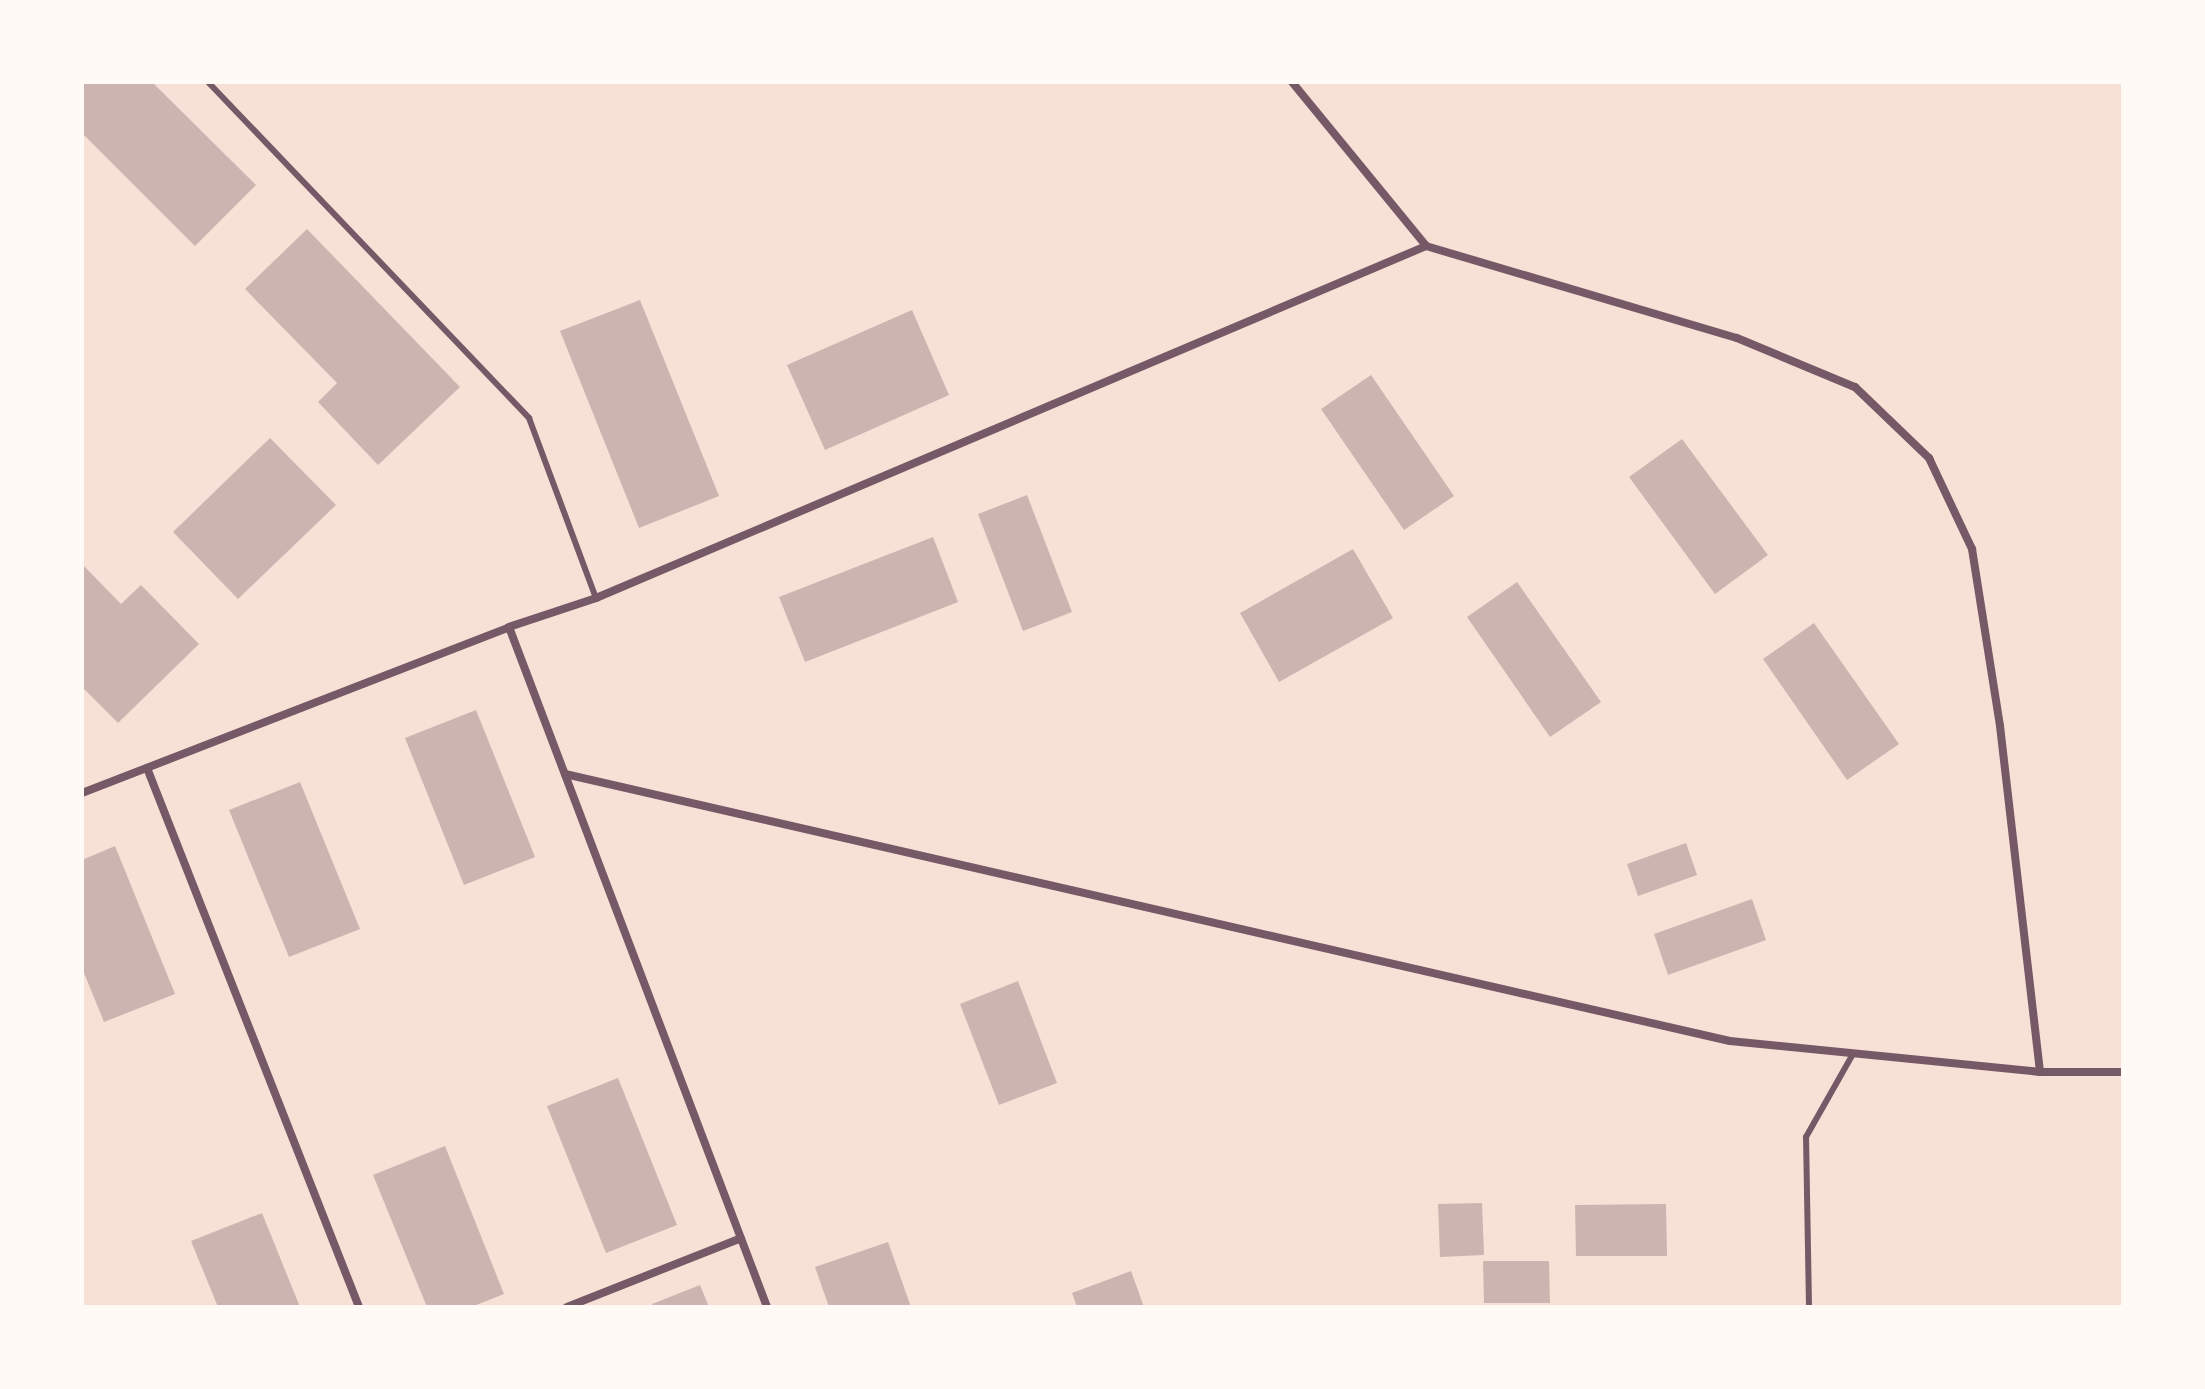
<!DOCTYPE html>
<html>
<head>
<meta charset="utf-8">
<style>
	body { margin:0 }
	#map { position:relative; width:2205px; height:1389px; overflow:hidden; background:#f7e1d7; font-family:Barlow,sans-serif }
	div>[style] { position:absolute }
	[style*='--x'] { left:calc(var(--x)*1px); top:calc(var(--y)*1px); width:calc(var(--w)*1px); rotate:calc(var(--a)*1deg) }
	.building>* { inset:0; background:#ccb4b1 }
	.service>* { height:6px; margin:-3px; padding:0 3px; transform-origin:3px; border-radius:3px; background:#755966 }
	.minor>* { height:8px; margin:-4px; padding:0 4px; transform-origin:4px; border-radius:4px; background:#755966 }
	span { translate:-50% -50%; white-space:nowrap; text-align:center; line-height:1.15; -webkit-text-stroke:7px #fffaf5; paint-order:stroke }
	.frame { position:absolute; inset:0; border:84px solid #fffaf5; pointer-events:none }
</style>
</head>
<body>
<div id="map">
	<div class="building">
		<div style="clip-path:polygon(82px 82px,152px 82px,256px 185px,195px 246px,82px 133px)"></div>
		<div style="clip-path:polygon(307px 229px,460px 387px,378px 465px,318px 402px,337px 383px,245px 289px)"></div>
		<div style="clip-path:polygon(640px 300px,719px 496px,639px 528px,560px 331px)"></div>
		<div style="clip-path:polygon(912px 310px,949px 395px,825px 450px,787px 365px)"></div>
		<div style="clip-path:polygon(1371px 375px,1454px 496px,1404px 530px,1321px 409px)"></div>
		<div style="clip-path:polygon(270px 438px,336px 505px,238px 599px,173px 532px)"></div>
		<div style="clip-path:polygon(1682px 439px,1768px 555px,1715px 594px,1629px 477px)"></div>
		<div style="clip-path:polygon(1027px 495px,1072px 612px,1023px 631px,978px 514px)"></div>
		<div style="clip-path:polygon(933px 537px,958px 602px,805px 662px,779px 597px)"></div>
		<div style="clip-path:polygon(1353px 549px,1393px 618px,1279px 682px,1240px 613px)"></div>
		<div style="clip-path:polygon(82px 564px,121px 604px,141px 585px,199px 644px,118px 723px,82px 687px)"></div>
		<div style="clip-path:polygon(1517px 582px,1601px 702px,1550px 737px,1467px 617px)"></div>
		<div style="clip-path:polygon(1814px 623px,1899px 744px,1847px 780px,1763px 659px)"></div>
		<div style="clip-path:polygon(476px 710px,535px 857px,464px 885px,405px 738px)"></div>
		<div style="clip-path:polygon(300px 782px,360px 929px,289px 957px,229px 810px)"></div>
		<div style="clip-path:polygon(1686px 843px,1697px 875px,1638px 896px,1627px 864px)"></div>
		<div style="clip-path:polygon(115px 846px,175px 994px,104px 1022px,82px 968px,82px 860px)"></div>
		<div style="clip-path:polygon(1752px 899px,1766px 940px,1668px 975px,1654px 934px)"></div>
		<div style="clip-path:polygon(1018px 981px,1057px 1083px,999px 1105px,960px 1004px)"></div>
		<div style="clip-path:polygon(618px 1078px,677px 1225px,606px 1253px,547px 1106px)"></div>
		<div style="clip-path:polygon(445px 1146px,504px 1294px,471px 1307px,427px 1307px,373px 1175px)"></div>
		<div style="clip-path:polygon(1482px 1203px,1484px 1255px,1440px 1257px,1438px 1204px)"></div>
		<div style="clip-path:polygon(1666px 1204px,1667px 1256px,1576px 1256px,1575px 1205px)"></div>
		<div style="clip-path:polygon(262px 1213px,300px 1307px,218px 1307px,191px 1241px)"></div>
		<div style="clip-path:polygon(888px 1242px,911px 1307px,829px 1307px,815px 1267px)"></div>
		<div style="clip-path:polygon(1483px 1261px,1549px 1261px,1550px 1303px,1484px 1303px)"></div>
		<div style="clip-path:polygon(1131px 1271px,1144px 1307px,1077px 1307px,1072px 1293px)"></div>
		<div style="clip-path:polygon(700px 1285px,709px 1307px,653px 1307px,652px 1304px)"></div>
	</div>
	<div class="service">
		<div style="--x:208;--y:82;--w:465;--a:46.3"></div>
		<div style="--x:529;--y:418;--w:192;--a:69.6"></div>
		<div style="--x:1809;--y:1307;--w:170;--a:-91"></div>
		<div style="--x:1806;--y:1137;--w:95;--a:-60.5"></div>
	</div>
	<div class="minor">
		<div style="--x:1292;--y:82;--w:212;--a:50.7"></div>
		<div style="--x:1426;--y:246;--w:324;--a:16.5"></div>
		<div style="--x:1737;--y:338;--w:128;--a:22.6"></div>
		<div style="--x:1855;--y:387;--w:103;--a:43.8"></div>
		<div style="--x:1929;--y:458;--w:101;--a:64.7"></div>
		<div style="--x:1972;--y:549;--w:179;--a:81"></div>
		<div style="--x:2000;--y:726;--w:348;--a:83.4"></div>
		<div style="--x:2040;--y:1072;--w:83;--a:0"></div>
		<div style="--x:509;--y:627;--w:727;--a:69.22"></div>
		<div style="--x:147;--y:768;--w:579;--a:68.53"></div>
		<div style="--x:565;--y:774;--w:1195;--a:12.91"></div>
		<div style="--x:1730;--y:1041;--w:312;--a:5.7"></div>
		<div style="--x:82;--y:793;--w:458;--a:-21.2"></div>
		<div style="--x:509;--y:627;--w:92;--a:-18.4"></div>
		<div style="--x:596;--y:598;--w:902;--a:-22.98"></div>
		<div style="--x:567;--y:1307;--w:187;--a:-21.6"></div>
	</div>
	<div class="frame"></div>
</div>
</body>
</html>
